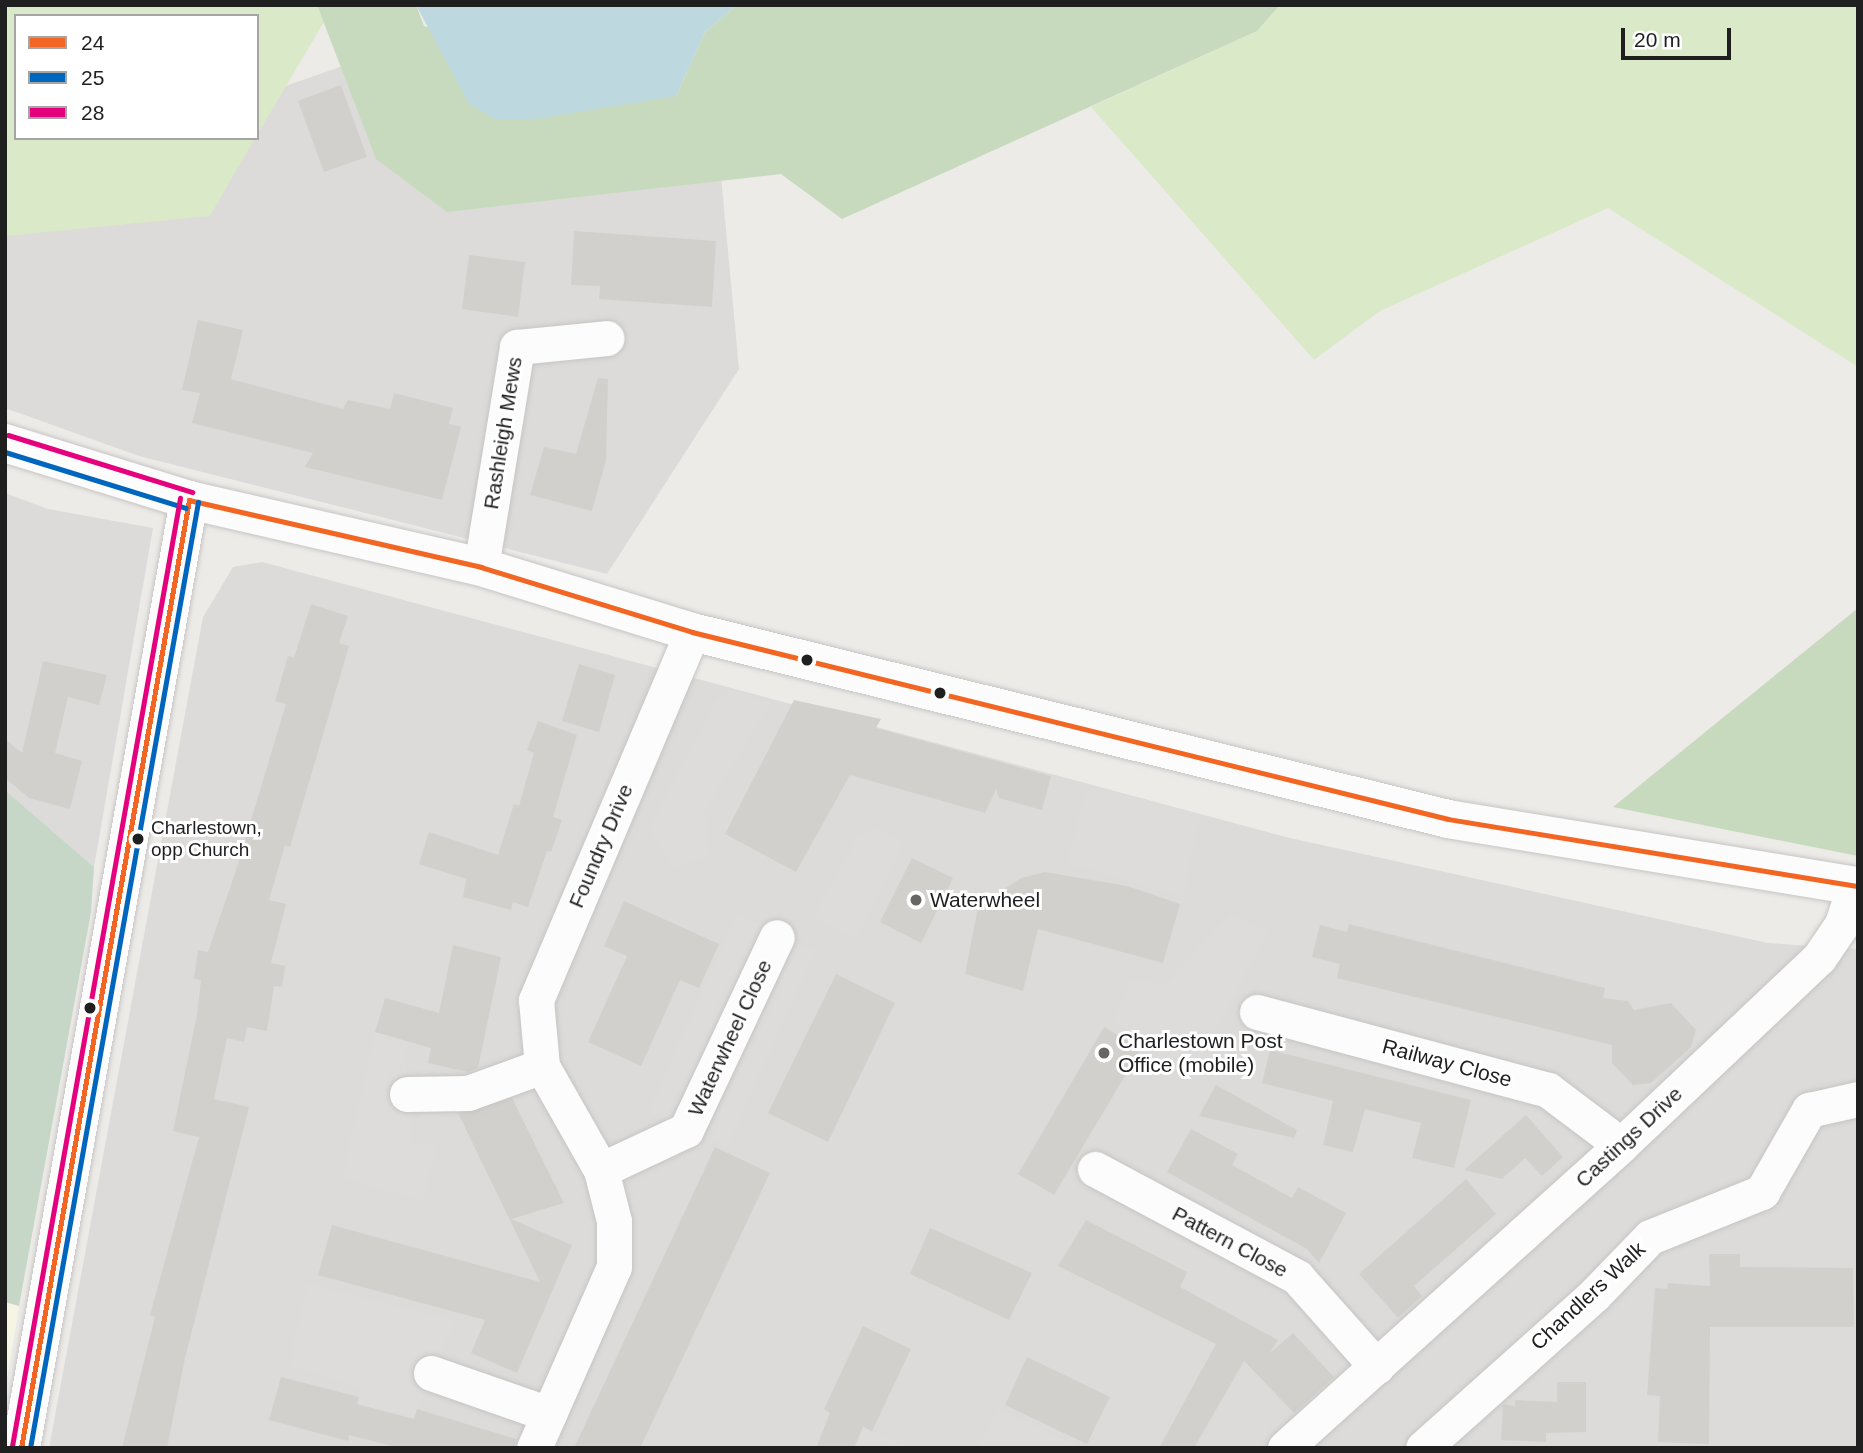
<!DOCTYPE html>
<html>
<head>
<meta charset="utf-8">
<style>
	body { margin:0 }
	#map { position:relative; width:1863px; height:1453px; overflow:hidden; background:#edebe8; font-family:Arial,sans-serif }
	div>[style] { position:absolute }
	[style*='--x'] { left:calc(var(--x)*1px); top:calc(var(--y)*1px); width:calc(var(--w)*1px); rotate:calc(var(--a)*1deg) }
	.residential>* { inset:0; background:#dcdbd9 }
	.education>* { inset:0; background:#f6f5e4 }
	.grass>* { inset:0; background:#dae9c8 }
	.forest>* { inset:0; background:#c8dabe }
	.cemetery>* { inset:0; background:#c7d7c7 }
	.parking>* { inset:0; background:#dddcdb }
	.water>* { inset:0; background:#bdd8df }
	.building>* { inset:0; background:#d2d0cd }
	.roads { filter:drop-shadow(0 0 2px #c6c5c4) drop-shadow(0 0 2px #c6c5c4) }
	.minor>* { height:35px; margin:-17.5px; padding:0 17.5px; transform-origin:17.5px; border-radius:17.5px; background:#fcfcfc }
	.tertiary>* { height:38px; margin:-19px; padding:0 19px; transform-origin:19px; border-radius:19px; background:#fcfcfc }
	.bus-1>* { height:5px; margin:-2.5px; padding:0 2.5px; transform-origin:2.5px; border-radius:2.5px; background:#f26522 }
	.bus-2>* { height:5px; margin:-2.5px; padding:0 2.5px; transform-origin:2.5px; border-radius:2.5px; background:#0065bd }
	.bus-3>* { height:5px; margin:-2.5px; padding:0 2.5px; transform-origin:2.5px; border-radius:2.5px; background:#e5007d }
	.dots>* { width:19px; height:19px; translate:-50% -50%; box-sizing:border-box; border:4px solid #fff; border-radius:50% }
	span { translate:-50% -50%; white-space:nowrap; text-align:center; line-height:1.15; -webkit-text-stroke:6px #fff; paint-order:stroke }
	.bus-label { font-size:19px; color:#1f1f1f }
	.left { translate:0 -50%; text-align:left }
	.street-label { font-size:21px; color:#1f1f1f }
	.poi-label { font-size:21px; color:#1f1f1f }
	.frame { position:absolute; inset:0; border:7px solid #1f1f1f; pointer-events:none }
	.legend { position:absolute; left:14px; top:14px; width:245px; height:126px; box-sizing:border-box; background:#fff; border:2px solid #a5a5a5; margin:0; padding:9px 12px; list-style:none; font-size:21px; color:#1f1f1f }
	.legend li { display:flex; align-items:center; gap:14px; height:35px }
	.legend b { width:35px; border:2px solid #a5a5a5 }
	.scale { position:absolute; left:1621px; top:28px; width:110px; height:32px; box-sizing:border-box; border:4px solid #1f1f1f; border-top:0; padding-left:9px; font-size:21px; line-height:24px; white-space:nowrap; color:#1f1f1f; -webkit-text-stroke:5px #fff; paint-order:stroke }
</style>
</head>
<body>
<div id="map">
	<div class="residential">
		<div style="clip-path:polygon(380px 53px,718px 144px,739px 369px,607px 574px,139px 456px,5px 408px,5px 185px,137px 138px,257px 138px,257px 96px)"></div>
		<div style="clip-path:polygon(5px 493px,48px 509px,153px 528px,94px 867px,5px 790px)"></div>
		<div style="clip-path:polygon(262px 562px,1290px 838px,1768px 943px,1858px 949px,1858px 1448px,49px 1448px,203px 617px,233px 567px)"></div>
	</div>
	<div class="education">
		<div style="clip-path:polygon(5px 1302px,19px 1306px,5px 1391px)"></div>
	</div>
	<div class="grass">
		<div style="clip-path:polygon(5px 5px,317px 5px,324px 22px,257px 135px,257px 16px,16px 16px,16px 138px,255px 138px,210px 216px,5px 236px)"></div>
		<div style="clip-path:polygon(1280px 5px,1858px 5px,1858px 367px,1608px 208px,1380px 311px,1314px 360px,1091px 107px,1257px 31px)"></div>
	</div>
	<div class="forest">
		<div style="clip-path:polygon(317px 5px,416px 5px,424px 26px,676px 96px,705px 32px,737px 5px,1280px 5px,1257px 31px,842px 219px,781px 174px,447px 212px,376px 159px)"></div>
		<div style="clip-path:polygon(1858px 608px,1858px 856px,1613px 807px)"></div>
	</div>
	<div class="cemetery">
		<div style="clip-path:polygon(5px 790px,94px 867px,91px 912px,19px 1306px,5px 1302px)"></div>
	</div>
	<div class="parking">
		<div style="clip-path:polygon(730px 690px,771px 702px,704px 813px,710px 854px,677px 868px,648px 831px,715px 702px)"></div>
		<div style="clip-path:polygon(1088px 786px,1201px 815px,1182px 897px,1066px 863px)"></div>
		<div style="clip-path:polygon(879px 828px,904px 844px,856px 939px,813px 918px,858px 835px)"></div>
		<div style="clip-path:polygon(737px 913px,815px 951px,727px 1147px,648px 1112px)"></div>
		<div style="clip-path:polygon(1231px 913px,1268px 932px,1193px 1073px,1112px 1021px,1131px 980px,1166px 984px)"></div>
		<div style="clip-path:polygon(375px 1032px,408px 1041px,405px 1061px,412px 1142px,438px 1145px,423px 1201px,342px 1178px)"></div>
		<div style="clip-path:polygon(307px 1284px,455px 1320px,414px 1419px,357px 1404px,361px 1388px,289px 1366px)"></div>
		<div style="clip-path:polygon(998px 1409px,1081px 1448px,979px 1448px)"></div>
		<div style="clip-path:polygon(863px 1427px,872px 1431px,911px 1448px,854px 1448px)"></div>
	</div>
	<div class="water">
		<div style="clip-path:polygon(416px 5px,737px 5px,705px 32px,676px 96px,529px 120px,495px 119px,469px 104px)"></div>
	</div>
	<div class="building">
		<div style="clip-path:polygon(341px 85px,367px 157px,324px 172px,298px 101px)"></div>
		<div style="clip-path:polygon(574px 231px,716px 241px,712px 307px,599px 299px,600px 286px,571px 285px)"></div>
		<div style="clip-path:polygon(469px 255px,525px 262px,518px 317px,462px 309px)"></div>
		<div style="clip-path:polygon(198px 320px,243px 330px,231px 379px,343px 409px,348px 400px,390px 409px,394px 393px,453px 408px,449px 424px,461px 427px,442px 500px,305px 467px,313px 453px,192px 423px,200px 393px,182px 390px)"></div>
		<div style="clip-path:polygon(598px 378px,608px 379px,606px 460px,592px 511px,530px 495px,544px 447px,576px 454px)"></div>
		<div style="clip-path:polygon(311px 604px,348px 616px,339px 643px,349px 646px,290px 847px,285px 845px,269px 900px,286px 904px,271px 963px,285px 966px,282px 987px,274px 986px,267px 1031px,247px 1027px,244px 1042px,227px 1038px,214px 1099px,249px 1107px,185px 1358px,167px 1448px,122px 1448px,155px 1317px,150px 1315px,199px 1137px,173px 1131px,197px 1015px,201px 980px,194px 979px,198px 950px,208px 952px,237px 867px,286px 704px,275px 701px,288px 656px,294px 658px)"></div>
		<div style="clip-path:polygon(43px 661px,107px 675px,99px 705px,68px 697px,55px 753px,82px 761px,70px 809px,29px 798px,5px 778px,5px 739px,22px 753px)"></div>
		<div style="clip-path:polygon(579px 664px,615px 675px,599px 732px,562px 721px)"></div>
		<div style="clip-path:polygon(794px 700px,881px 719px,876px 728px,1051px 776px,1042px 810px,999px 798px,996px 789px,985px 813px,850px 775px,796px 872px,725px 834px)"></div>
		<div style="clip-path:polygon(538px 721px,577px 735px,553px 817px,562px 820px,551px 852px,547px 851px,528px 907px,513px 902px,511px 910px,463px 897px,466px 879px,419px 864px,429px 832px,498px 855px,514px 804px,519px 806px,534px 753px,527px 750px)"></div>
		<div style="clip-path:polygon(912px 858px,953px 878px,921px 943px,880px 922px)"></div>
		<div style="clip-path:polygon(1045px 872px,1127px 886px,1180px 904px,1163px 963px,1038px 929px,1023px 991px,965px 974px,981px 892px,992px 897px,1021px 878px)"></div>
		<div style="clip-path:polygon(624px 901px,719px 944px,699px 988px,680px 980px,641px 1066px,588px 1042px,627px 956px,604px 946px)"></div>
		<div style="clip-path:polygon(1349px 924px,1605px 988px,1603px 998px,1628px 1001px,1634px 1010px,1671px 1003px,1696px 1030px,1691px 1047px,1651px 1083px,1633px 1085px,1612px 1063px,1612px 1045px,1337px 978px,1340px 964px,1312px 957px,1320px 925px,1347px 932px)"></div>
		<div style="clip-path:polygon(453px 945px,501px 957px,478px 1068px,468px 1072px,428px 1063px,431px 1048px,375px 1032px,385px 998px,439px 1013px)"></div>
		<div style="clip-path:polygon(836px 974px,895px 1003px,828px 1142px,768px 1113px)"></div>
		<div style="clip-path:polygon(1104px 1027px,1141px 1049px,1054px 1195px,1018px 1174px)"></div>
		<div style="clip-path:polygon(1270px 1050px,1471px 1100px,1454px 1168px,1412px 1158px,1421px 1123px,1365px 1109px,1353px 1152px,1323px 1145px,1333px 1101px,1262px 1083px)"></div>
		<div style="clip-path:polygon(1216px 1085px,1297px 1130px,1294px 1138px,1199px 1116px)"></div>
		<div style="clip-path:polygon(512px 1098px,564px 1203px,511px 1219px,572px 1245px,517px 1373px,471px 1353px,485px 1320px,318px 1275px,332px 1225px,540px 1282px,458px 1113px)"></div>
		<div style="clip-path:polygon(1526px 1115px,1563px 1157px,1542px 1176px,1525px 1158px,1502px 1179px,1464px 1170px)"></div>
		<div style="clip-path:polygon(1191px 1129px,1238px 1154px,1232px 1165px,1292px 1198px,1298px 1187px,1346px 1213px,1319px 1263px,1307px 1249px,1167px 1172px)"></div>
		<div style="clip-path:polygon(715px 1147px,770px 1173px,640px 1448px,574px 1448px)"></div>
		<div style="clip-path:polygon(1466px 1179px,1496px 1214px,1414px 1286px,1422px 1296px,1398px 1318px,1359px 1274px)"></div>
		<div style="clip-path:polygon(1086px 1220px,1187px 1272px,1180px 1287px,1278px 1340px,1270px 1353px,1293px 1333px,1334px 1377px,1294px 1413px,1244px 1361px,1194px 1448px,1159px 1448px,1216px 1344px,1058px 1266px)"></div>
		<div style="clip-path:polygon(930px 1228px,1032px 1273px,1009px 1320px,910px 1274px)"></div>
		<div style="clip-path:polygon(1709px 1254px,1740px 1254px,1740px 1267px,1853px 1268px,1854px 1327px,1710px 1327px,1709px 1444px,1658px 1442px,1660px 1396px,1647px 1395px,1655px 1288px,1667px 1289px,1668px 1283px,1710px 1286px)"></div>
		<div style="clip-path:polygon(863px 1326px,911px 1349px,872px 1431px,863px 1427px,854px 1448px,816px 1448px,830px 1413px,824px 1409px)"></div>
		<div style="clip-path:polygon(1027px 1357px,1110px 1397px,1087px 1444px,1005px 1405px)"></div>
		<div style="clip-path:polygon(281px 1377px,359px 1397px,357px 1404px,414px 1419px,417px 1409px,516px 1439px,514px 1448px,400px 1448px,349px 1435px,348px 1441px,269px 1420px)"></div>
		<div style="clip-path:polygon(1557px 1382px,1586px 1382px,1586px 1432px,1546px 1433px,1546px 1442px,1501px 1440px,1503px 1404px,1515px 1406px,1515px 1400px,1557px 1402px)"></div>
	</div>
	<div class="roads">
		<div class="minor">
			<div style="--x:481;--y:567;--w:223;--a:-80.7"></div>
			<div style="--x:517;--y:347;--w:90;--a:-5.7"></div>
			<div style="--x:1257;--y:1012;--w:301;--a:15"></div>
			<div style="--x:1548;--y:1090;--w:91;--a:37"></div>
			<div style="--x:407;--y:1094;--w:61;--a:-0.9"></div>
			<div style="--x:468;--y:1093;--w:79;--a:-20"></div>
			<div style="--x:1095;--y:1169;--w:229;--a:28.1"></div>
			<div style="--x:1297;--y:1277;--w:120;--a:48.4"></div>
			<div style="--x:601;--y:1170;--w:94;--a:-25.2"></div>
			<div style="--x:686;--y:1130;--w:213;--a:-64.8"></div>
			<div style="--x:431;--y:1373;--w:125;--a:19.2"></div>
			<div style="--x:534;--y:1448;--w:198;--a:-66.2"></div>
			<div style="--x:614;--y:1267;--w:46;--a:-90"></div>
			<div style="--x:614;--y:1221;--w:53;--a:-104.3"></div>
			<div style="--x:601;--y:1170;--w:120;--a:-119.6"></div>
			<div style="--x:542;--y:1066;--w:66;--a:-95.2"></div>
			<div style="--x:536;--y:1000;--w:400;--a:-67"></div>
			<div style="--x:1285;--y:1448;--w:452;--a:-42"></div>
			<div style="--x:1621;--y:1145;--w:272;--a:-43.4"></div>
			<div style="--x:1819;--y:958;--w:41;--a:-55.9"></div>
			<div style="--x:1842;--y:924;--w:40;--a:-72"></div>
			<div style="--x:1423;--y:1448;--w:231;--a:-41.8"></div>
			<div style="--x:1595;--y:1294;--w:79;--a:-46"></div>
			<div style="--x:1650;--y:1237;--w:121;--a:-21.9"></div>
			<div style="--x:1762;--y:1192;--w:95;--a:-60.2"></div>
			<div style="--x:1809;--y:1110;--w:50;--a:-12.7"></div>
		</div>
		<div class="tertiary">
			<div style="--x:5;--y:443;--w:193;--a:17.2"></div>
			<div style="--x:189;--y:500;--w:300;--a:12.9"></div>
			<div style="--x:481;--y:567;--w:221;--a:17.1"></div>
			<div style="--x:692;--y:632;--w:779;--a:13.89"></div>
			<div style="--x:1448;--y:819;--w:415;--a:9.3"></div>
			<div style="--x:21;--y:1448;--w:963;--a:-79.95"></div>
		</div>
	</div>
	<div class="bus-1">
		<div style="--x:189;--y:500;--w:300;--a:12.9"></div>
		<div style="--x:481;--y:567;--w:221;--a:17.1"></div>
		<div style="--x:692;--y:632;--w:779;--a:13.89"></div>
		<div style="--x:1448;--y:819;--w:415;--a:9.3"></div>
		<div style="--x:21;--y:1448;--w:963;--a:-79.95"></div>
	</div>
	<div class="bus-2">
		<div style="--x:5;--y:452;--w:189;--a:17.2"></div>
		<div style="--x:30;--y:1448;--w:961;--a:-79.93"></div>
	</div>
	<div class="bus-3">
		<div style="--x:8;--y:435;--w:193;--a:17.2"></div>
		<div style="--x:12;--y:1446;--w:963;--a:-79.95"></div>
	</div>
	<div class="dots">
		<div style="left:807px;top:660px;background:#1f1f1f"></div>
		<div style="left:940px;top:693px;background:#1f1f1f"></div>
		<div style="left:138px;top:839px;background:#1f1f1f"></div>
		<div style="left:916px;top:900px;background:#676665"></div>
		<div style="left:90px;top:1008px;background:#1f1f1f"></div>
		<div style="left:1104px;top:1053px;background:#676665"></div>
	</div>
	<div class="bus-label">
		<span class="left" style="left:151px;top:839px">Charlestown,<br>opp Church</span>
	</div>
	<div class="street-label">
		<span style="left:503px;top:433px;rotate:-81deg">Rashleigh Mews</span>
		<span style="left:601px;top:846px;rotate:-67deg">Foundry Drive</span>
		<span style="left:730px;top:1038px;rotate:-65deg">Waterwheel Close</span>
		<span style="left:1447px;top:1063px;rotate:15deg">Railway Close</span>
		<span style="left:1629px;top:1137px;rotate:-43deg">Castings Drive</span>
		<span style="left:1230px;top:1242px;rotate:28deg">Pattern Close</span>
		<span style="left:1588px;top:1296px;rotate:-43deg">Chandlers Walk</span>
	</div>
	<div class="poi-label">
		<span class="left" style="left:930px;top:900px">Waterwheel</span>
		<span class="left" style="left:1118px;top:1053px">Charlestown Post<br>Office (mobile)</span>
	</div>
	<div class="frame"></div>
	<ul class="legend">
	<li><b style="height:9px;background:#f26522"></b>24</li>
	<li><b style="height:9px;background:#0065bd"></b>25</li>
	<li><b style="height:9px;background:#e5007d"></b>28</li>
	</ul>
	<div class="scale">20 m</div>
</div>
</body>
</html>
